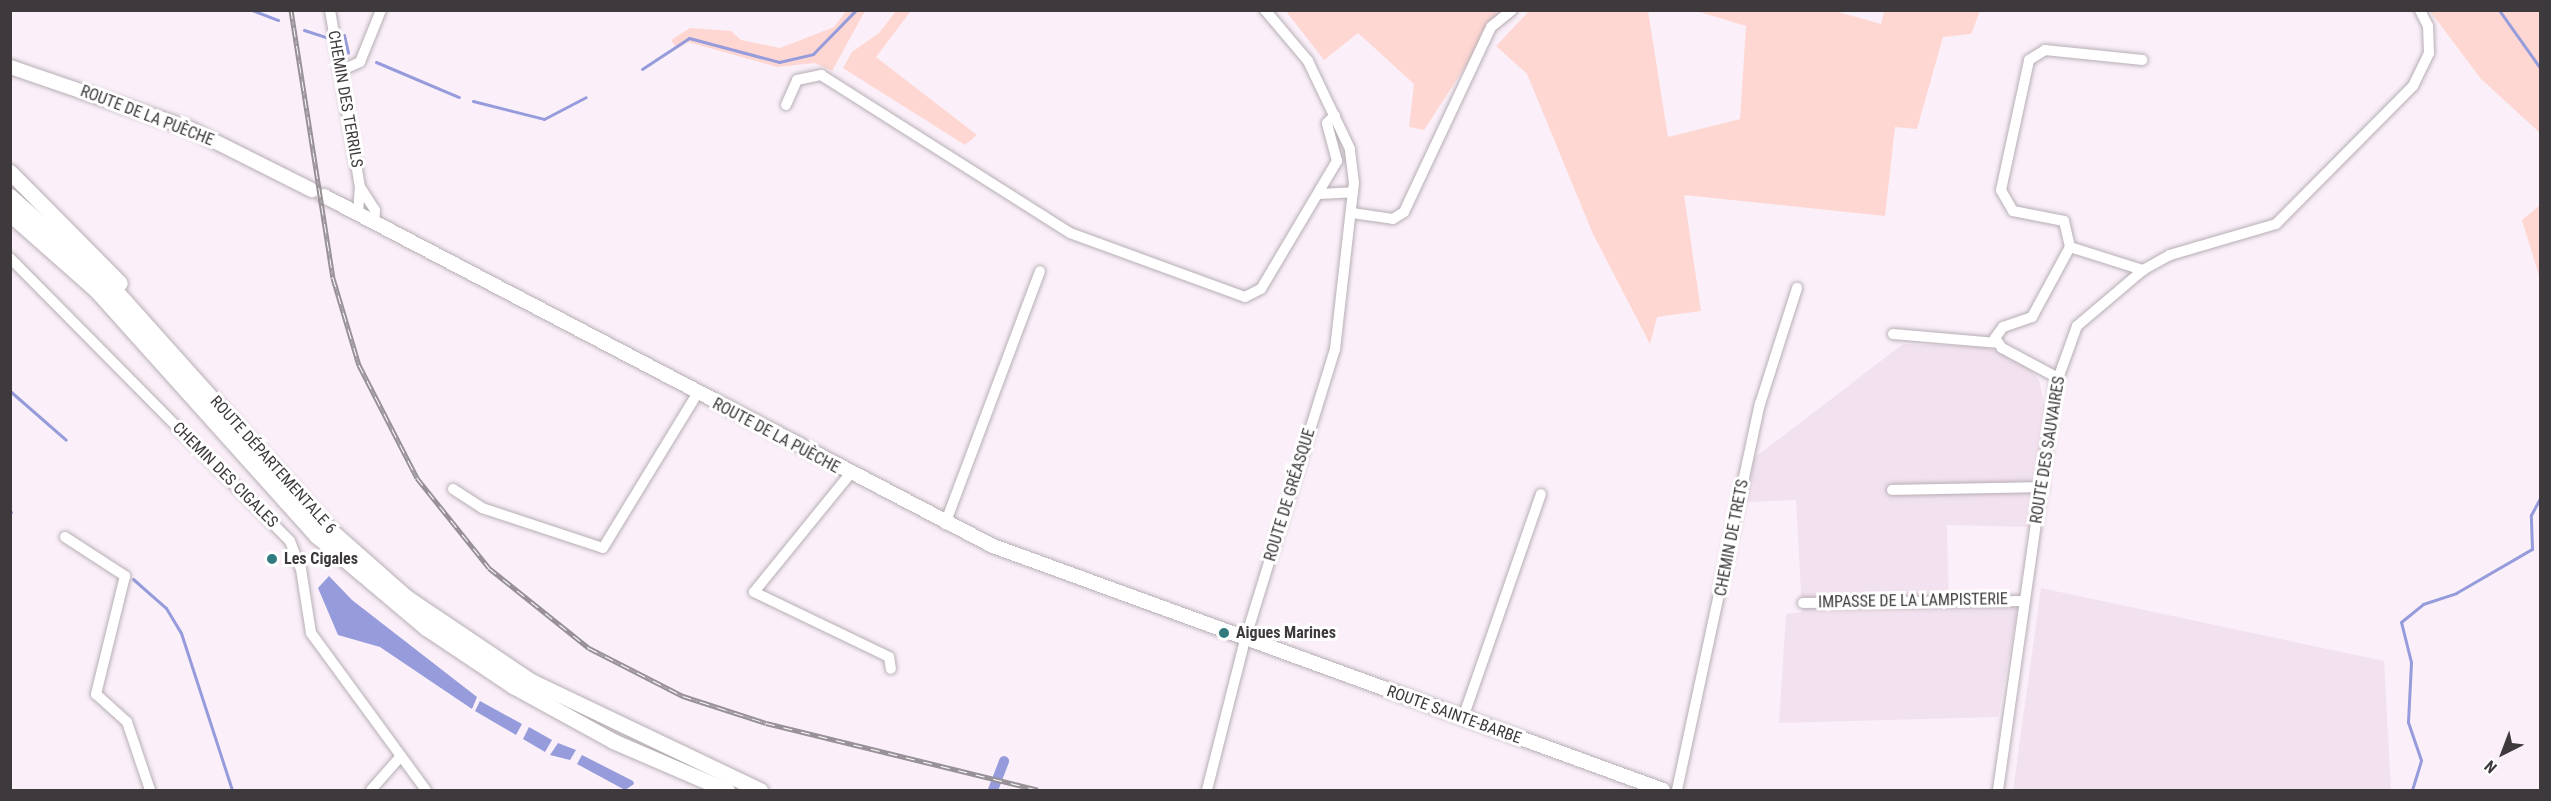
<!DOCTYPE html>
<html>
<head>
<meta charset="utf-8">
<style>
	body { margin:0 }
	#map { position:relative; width:2551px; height:801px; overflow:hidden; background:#fbf0f9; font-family:"Roboto Condensed",sans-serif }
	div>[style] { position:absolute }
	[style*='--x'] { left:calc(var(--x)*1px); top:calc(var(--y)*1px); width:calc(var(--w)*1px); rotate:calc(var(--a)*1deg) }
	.built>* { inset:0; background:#f2e2ef }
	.green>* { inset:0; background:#fed7d3 }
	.water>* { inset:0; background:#959bdb }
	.stream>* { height:3px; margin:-1.5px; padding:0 1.5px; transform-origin:1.5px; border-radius:1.5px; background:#959bdb }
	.canal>* { height:10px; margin:-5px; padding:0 5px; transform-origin:5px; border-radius:5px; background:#959bdb }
	.roads { filter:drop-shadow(0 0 2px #b7aeb5) drop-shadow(0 0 2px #b7aeb5) }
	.minor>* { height:10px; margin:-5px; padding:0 5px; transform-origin:5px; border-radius:5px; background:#fff }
	.major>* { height:14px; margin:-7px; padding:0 7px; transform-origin:7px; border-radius:7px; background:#fff }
	.highway>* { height:15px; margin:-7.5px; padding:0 7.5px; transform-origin:7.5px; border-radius:7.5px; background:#fff }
	.rail>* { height:5px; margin-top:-2.5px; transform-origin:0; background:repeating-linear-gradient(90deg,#fff 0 9px,#989197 0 18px); box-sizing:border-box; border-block:2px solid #989197 }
	.dots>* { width:16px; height:16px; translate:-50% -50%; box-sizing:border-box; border:3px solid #fff; border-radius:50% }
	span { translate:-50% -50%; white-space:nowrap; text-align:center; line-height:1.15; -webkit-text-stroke:6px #fff; paint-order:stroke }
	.street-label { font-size:16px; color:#3d393d }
	.poi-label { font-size:16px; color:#3d393d; font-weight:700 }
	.left { translate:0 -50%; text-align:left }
	.frame { position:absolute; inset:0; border:12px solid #3d393d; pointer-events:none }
	.north { position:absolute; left:2473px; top:723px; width:60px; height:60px; -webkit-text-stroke:4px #fff; paint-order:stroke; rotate:222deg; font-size:16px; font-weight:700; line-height:24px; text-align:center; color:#3d393d }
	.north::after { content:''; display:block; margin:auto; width:21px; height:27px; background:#3d393d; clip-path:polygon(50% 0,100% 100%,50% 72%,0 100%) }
</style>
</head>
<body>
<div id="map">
	<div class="built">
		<div style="clip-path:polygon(1903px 344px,1986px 347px,2024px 363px,2039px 380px,2048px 422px,2030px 527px,1947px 525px,1949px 607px,2018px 603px,1998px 717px,1779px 723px,1786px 614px,1802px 612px,1796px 500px,1747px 502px,1754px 458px)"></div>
		<div style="clip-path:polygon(2041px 588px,2384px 661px,2391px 790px,2013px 790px)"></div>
	</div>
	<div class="green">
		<div style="clip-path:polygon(1285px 10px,1519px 11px,1478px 47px,1424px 130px,1409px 127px,1414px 84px,1358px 33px,1324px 60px)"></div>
		<div style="clip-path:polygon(846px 11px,865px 11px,832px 71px,815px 63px,777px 67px,688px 42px,677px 49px,671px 40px,690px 28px,731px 31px,741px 40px,780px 48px,834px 27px)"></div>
		<div style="clip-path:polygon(896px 11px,911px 11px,876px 57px,977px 135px,965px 145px,843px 68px,852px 52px,879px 33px)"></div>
		<div style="clip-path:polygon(1529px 11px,1648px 11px,1668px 137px,1740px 119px,1746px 26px,1696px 11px,1835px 11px,1881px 24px,1884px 11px,1980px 11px,1971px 34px,1943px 37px,1917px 129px,1895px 127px,1885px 216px,1684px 195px,1701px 311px,1657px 317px,1650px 344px,1593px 234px,1527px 74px,1496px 46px)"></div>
		<div style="clip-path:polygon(2430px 11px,2540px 11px,2540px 133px,2481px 79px)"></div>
		<div style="clip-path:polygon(2540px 205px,2540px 279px,2522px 220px)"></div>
	</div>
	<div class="water">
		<div style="clip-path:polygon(329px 576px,352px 600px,477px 697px,472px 709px,380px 647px,338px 635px,318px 588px)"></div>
		<div style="clip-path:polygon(480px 701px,522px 724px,516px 735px,475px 711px)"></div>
		<div style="clip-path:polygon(529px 727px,552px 740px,545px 752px,523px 739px)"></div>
		<div style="clip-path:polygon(558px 743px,576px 750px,570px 760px,550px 755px)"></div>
		<div style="clip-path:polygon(582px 755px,633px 781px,634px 784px,625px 790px,577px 764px)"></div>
	</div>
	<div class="stream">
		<div style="--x:252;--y:10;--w:28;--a:21"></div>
		<div style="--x:2499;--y:10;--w:71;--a:54.7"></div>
		<div style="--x:304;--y:30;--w:23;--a:18"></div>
		<div style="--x:344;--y:35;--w:18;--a:77"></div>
		<div style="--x:376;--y:62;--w:90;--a:22.9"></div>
		<div style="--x:642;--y:69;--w:56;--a:-33.4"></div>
		<div style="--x:689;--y:38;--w:93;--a:14.9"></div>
		<div style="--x:779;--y:62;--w:35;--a:-13"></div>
		<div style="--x:813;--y:54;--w:62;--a:-45.7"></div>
		<div style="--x:473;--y:101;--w:73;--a:14.2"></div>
		<div style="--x:544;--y:119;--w:47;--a:-27.6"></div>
		<div style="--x:10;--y:391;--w:74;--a:41.2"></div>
		<div style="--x:10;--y:512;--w:1;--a:0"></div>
		<div style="--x:133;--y:579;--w:44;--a:41.3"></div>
		<div style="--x:166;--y:608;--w:29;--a:59"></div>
		<div style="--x:181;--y:633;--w:165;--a:72"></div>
		<div style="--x:2412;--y:790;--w:31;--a:-73"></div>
		<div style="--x:2421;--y:760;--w:40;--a:-108.9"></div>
		<div style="--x:2408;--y:722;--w:60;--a:-87.1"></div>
		<div style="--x:2411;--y:662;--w:41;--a:-104"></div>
		<div style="--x:2401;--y:622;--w:28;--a:-39"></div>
		<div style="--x:2423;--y:604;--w:35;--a:-18"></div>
		<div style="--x:2456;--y:593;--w:88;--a:-30.1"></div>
		<div style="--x:2532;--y:549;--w:34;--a:-92"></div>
		<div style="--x:2531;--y:515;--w:19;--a:-62"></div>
	</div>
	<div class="canal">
		<div style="--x:993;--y:790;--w:31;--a:-69"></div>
	</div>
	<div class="roads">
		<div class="minor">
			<div style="--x:330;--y:10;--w:180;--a:80.4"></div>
			<div style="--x:340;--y:71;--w:22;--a:-24"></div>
			<div style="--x:360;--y:62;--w:56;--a:-68"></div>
			<div style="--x:786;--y:105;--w:27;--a:-66"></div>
			<div style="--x:797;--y:80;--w:25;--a:-12"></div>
			<div style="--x:821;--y:75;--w:295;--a:32.4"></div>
			<div style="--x:1070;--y:233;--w:186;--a:20.1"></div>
			<div style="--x:1245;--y:297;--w:18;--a:-27"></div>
			<div style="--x:1261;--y:289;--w:149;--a:-59.3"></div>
			<div style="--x:1337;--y:161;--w:39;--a:-105"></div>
			<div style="--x:1327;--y:123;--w:11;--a:-45"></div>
			<div style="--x:1319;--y:194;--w:34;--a:-3"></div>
			<div style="--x:1352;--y:213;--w:41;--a:8.3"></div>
			<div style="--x:1393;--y:219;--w:13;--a:-32"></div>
			<div style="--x:1404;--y:212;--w:204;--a:-64.8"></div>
			<div style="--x:1491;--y:27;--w:27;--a:-39"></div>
			<div style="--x:358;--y:214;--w:27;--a:-86"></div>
			<div style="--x:360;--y:187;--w:27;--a:57"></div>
			<div style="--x:375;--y:210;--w:14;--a:94"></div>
			<div style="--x:2070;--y:247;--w:77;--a:17.5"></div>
			<div style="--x:10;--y:258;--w:398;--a:45.3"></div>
			<div style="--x:290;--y:541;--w:30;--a:69"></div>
			<div style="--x:301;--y:569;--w:65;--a:81.1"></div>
			<div style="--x:311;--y:633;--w:195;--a:53.8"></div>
			<div style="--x:1893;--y:334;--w:104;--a:4.9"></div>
			<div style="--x:2058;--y:378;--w:64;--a:-151.8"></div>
			<div style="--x:2002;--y:348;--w:12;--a:-125"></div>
			<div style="--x:1995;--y:338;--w:14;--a:-54"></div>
			<div style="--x:2003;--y:327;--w:31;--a:-19"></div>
			<div style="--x:2032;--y:317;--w:80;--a:-61.5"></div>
			<div style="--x:2070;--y:247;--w:27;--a:-103"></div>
			<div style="--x:2064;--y:221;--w:52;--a:-168.9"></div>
			<div style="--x:2013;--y:211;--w:24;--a:-120"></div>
			<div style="--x:2001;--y:190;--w:133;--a:-77.8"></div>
			<div style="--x:2029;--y:60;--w:19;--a:-32"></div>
			<div style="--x:2045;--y:50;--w:98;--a:5.9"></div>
			<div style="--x:850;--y:474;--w:152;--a:129.1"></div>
			<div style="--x:754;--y:592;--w:150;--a:25.7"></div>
			<div style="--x:889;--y:657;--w:12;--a:81"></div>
			<div style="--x:453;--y:489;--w:35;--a:33"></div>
			<div style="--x:482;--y:508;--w:127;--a:18.3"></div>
			<div style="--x:603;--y:548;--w:180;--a:-58.6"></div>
			<div style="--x:1892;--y:490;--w:151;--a:-1.1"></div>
			<div style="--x:945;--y:524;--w:270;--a:-69.4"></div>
			<div style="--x:65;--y:537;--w:72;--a:33"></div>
			<div style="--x:125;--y:576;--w:122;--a:103.8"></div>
			<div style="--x:96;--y:694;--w:42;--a:42.1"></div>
			<div style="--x:127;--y:722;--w:72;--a:71.3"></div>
			<div style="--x:1803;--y:603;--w:221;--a:-0.5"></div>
			<div style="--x:1463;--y:718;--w:237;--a:-70.8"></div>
			<div style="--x:371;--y:790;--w:45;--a:-48.6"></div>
			<div style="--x:1207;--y:790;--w:155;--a:-75.8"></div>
			<div style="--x:1245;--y:640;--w:305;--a:-72.8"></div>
			<div style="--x:1335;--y:349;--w:167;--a:-83.5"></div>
			<div style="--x:1354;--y:183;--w:34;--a:-97"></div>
			<div style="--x:1350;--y:149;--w:98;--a:-115.5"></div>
			<div style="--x:1308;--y:61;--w:67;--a:-130.1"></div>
			<div style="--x:1677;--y:790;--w:395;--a:-77.9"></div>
			<div style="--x:1760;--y:404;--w:122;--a:-72.3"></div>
			<div style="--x:1998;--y:790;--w:407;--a:-81.9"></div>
			<div style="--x:2055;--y:387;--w:65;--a:-70.2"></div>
			<div style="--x:2077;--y:326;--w:87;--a:-40.3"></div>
			<div style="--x:2143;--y:270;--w:31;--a:-29"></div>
			<div style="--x:2170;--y:255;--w:110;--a:-16.3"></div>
			<div style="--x:2276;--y:224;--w:194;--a:-45.2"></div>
			<div style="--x:2413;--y:86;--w:37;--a:-64"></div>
			<div style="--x:2429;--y:53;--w:27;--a:-92"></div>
			<div style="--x:2428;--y:26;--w:18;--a:-117"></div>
		</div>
		<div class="major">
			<div style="--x:10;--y:67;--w:188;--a:18.9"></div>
			<div style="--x:188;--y:128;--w:139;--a:26.6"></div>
			<div style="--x:324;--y:196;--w:755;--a:27.62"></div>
			<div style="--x:993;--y:546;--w:713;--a:20.01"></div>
		</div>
		<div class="highway">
			<div style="--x:10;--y:172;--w:156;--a:45.3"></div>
			<div style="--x:10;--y:196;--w:141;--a:41.8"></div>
			<div style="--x:115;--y:290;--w:318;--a:48.2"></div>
			<div style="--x:327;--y:527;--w:106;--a:41.5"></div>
			<div style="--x:406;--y:597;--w:151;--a:33.9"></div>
			<div style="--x:531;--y:681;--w:254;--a:25.5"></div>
			<div style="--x:10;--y:214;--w:115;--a:41.5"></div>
			<div style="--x:96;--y:290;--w:331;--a:48.1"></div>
			<div style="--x:317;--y:536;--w:143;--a:40.2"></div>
			<div style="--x:426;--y:628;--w:105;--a:33.7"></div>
			<div style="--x:513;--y:686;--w:114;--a:28.8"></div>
			<div style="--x:613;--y:741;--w:124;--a:23.3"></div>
		</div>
	</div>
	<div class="rail">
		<div style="--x:291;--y:10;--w:271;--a:81.1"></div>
		<div style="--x:333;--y:278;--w:91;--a:73.4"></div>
		<div style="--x:359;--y:365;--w:127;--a:62.8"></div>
		<div style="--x:417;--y:478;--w:115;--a:51.3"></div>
		<div style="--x:489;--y:568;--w:128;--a:38.7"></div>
		<div style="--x:589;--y:648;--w:106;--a:27.1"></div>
		<div style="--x:683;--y:696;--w:87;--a:18"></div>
		<div style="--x:766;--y:723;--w:280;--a:13.8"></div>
	</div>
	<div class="dots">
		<div style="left:272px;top:559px;background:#317b7f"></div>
		<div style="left:1224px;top:633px;background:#317b7f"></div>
	</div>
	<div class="street-label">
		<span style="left:345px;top:99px;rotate:80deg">CHEMIN DES TERRILS</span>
		<span style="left:147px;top:116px;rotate:21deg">ROUTE DE LA PUÈCHE</span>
		<span style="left:776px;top:436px;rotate:28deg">ROUTE DE LA PUÈCHE</span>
		<span style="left:2048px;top:450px;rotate:-81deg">ROUTE DES SAUVAIRES</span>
		<span style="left:273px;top:465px;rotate:48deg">ROUTE DÉPARTEMENTALE 6</span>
		<span style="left:225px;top:475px;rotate:45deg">CHEMIN DES CIGALES</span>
		<span style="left:1290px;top:495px;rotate:-73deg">ROUTE DE GRÉASQUE</span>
		<span style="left:1732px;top:538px;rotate:-79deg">CHEMIN DE TRETS</span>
		<span style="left:1913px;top:601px;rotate:-1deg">IMPASSE DE LA LAMPISTERIE</span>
		<span style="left:1454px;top:715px;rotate:20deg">ROUTE SAINTE-BARBE</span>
	</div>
	<div class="poi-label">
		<span class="left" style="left:284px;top:559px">Les Cigales</span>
		<span class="left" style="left:1236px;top:633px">Aigues Marines</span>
	</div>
	<div class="frame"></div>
	<div class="north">N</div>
</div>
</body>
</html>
